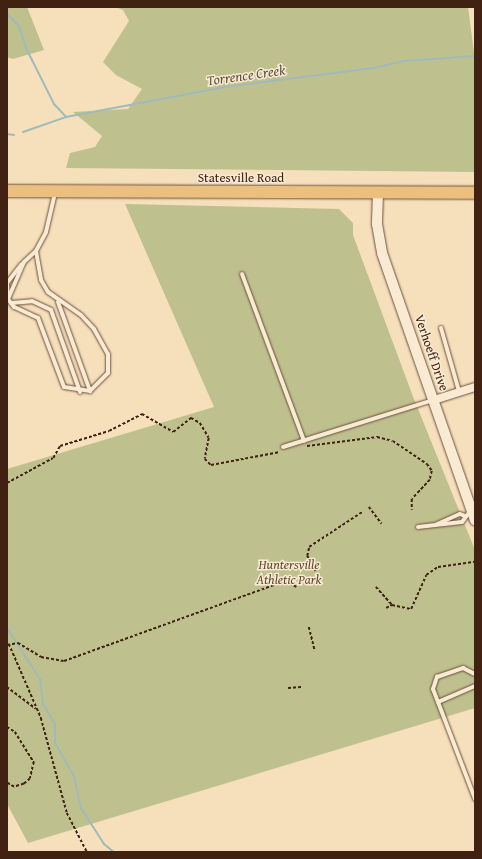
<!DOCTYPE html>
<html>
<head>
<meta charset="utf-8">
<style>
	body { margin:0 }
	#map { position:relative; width:482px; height:859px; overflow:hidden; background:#f6dfbb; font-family:"Gentium Book Plus",serif }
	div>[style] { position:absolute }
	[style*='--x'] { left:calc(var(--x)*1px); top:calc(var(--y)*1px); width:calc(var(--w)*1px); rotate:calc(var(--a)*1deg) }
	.green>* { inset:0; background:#bec18e }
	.stream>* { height:2px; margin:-1px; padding:0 1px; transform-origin:1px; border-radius:1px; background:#9fbbb9 }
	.path>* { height:1.5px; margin-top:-0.75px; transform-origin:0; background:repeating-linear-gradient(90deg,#412111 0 3px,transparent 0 5px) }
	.roads { filter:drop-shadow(0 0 1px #6e503c) drop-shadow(0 0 1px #6e503c) }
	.service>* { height:4px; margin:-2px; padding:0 2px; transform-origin:2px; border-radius:2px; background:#f9ead3 }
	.minor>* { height:8px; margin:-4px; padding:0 4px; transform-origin:4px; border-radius:4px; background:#f9ead3 }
	.tertiary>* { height:10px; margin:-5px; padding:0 5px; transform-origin:5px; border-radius:5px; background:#f9ead3 }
	.primary>* { height:12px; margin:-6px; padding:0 6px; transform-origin:6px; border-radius:6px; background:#ebc07e }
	span { translate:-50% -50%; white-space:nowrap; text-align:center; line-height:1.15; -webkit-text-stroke:3px #f9ead3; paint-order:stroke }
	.street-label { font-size:13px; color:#412111 }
	.park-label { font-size:13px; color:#604930; font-style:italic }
	.water-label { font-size:14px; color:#5d4f43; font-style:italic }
	.frame { position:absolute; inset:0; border:8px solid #412111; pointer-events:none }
</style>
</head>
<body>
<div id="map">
	<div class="green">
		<div style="clip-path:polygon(7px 7px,27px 7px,44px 50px,13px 59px,7px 57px)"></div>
		<div style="clip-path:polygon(115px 7px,468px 7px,475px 60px,475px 172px,66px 168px,70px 153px,95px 147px,102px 136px,73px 112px,128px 109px,142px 89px,116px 75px,103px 62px,129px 21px,123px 10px)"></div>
		<div style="clip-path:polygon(125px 204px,339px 209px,353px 223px,353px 235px,412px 394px,475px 550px,475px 708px,28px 843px,7px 804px,7px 469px,214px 407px)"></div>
	</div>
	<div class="stream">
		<div style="--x:7;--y:14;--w:17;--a:45"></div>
		<div style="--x:19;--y:26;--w:23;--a:72"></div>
		<div style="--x:26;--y:48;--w:63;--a:63.4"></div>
		<div style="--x:54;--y:104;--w:18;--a:47"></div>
		<div style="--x:23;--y:132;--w:46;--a:-19.2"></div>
		<div style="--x:66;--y:117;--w:162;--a:-10.7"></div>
		<div style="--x:225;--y:87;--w:150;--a:-7.3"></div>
		<div style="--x:374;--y:68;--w:32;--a:-13"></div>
		<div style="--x:405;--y:61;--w:70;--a:-4.1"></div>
		<div style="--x:7;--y:134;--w:7;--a:8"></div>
		<div style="--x:7;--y:628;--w:61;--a:57.1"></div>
		<div style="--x:40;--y:679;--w:25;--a:83"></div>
		<div style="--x:43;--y:704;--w:23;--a:59"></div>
		<div style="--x:55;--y:724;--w:19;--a:90"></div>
		<div style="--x:55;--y:743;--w:38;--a:60"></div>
		<div style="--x:74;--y:776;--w:33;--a:78"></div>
		<div style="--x:81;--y:808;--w:43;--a:57.4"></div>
		<div style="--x:104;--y:844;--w:13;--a:39"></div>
	</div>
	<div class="path">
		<div style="--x:307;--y:446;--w:71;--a:-7.3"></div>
		<div style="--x:377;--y:437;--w:16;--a:14"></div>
		<div style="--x:393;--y:441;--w:41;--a:34.1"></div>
		<div style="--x:427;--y:464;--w:9;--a:54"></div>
		<div style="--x:432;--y:471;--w:9;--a:103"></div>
		<div style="--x:430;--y:480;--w:26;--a:133"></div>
		<div style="--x:412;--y:499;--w:11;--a:90"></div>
		<div style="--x:7;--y:483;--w:52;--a:-28.5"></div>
		<div style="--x:53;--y:458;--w:14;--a:-60"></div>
		<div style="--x:60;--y:446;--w:51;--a:-17"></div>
		<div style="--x:109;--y:431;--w:37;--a:-27"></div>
		<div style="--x:142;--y:414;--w:36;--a:30"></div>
		<div style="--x:173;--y:432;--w:23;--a:-38"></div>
		<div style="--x:191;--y:418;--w:10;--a:29"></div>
		<div style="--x:200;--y:423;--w:17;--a:59"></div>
		<div style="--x:209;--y:438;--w:21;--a:101"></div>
		<div style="--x:205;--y:459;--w:8;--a:45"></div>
		<div style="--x:211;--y:465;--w:70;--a:-10.7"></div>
		<div style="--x:369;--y:507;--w:21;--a:53"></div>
		<div style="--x:318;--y:576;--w:23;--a:-119"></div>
		<div style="--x:307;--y:556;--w:9;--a:-77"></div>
		<div style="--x:309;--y:547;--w:64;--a:-33.4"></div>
		<div style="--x:376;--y:587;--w:24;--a:48"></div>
		<div style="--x:392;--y:605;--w:19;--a:12"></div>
		<div style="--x:411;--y:609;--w:37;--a:-66"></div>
		<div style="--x:426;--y:575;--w:14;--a:-34"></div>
		<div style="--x:438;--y:567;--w:37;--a:-8"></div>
		<div style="--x:386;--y:608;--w:7;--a:-27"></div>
		<div style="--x:309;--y:627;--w:25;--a:76"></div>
		<div style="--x:9;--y:644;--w:81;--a:66.6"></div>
		<div style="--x:41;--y:718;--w:98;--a:74.7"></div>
		<div style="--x:67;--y:813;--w:44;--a:62.9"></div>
		<div style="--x:7;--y:645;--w:11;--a:-10"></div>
		<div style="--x:18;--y:643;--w:27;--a:31"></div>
		<div style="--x:41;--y:657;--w:23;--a:10"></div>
		<div style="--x:64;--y:661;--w:235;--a:-19.9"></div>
		<div style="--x:285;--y:581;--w:13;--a:27"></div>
		<div style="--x:7;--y:687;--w:36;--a:37"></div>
		<div style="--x:288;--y:688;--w:13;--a:-4"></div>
		<div style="--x:7;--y:727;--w:9;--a:32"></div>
		<div style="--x:15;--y:732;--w:36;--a:58"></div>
		<div style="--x:34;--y:762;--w:17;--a:103"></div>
		<div style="--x:30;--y:779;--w:8;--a:140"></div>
		<div style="--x:24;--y:784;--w:10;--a:163"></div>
		<div style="--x:14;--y:787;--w:8;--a:-150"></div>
	</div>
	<div class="roads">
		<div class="service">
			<div style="--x:36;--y:251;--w:29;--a:80"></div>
			<div style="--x:41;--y:280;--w:14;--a:60"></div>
			<div style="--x:48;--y:292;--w:40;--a:34.9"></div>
			<div style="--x:81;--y:315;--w:19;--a:47"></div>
			<div style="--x:94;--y:329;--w:29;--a:61"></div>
			<div style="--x:108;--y:354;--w:19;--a:90"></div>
			<div style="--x:108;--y:373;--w:25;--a:135"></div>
			<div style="--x:90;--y:391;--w:26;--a:-171"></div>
			<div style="--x:64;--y:387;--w:74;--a:-110.6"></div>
			<div style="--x:38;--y:318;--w:26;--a:-155"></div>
			<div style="--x:14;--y:307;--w:10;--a:-127"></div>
			<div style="--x:8;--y:299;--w:40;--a:-66.6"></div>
			<div style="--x:24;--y:262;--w:16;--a:-43"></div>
			<div style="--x:36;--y:251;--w:21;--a:-62"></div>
			<div style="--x:46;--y:232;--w:40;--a:-77"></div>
			<div style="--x:242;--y:274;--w:178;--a:69.6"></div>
			<div style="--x:8;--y:298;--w:15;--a:-94"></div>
			<div style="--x:7;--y:283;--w:24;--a:-52"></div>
			<div style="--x:58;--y:302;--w:95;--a:70.2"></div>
			<div style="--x:11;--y:303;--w:21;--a:-5"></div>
			<div style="--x:32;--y:301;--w:21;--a:25"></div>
			<div style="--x:51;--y:310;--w:87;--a:70.5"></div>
			<div style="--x:441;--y:328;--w:66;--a:74.1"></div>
			<div style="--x:283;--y:447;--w:157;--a:-17.4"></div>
			<div style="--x:435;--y:525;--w:27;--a:-24"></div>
			<div style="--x:460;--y:514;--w:5;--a:22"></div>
			<div style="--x:418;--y:527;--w:44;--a:-6.5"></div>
			<div style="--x:462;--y:522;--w:15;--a:-53"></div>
			<div style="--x:475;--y:686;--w:40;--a:156.6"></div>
			<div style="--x:438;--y:702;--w:104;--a:69.1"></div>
			<div style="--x:438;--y:702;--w:14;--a:-111"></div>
			<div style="--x:433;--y:689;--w:13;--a:-72"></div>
			<div style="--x:437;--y:677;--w:28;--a:-19"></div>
			<div style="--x:463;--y:668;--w:13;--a:27"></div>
		</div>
		<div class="minor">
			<div style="--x:434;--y:400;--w:43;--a:-17.6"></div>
		</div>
		<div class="tertiary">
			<div style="--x:378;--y:193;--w:31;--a:92"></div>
			<div style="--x:377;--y:224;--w:29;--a:80"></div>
			<div style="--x:382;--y:253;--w:283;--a:70.8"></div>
		</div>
		<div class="primary">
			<div style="--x:7;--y:191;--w:468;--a:0.2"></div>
		</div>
	</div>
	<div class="street-label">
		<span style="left:241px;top:178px">Statesville Road</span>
		<span style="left:431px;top:353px;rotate:71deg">Verhoeff Drive</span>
	</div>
	<div class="park-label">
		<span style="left:289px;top:573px">Huntersville<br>Athletic Park</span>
	</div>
	<div class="water-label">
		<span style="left:246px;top:75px;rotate:-8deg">Torrence Creek</span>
	</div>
	<div class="frame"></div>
</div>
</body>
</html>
